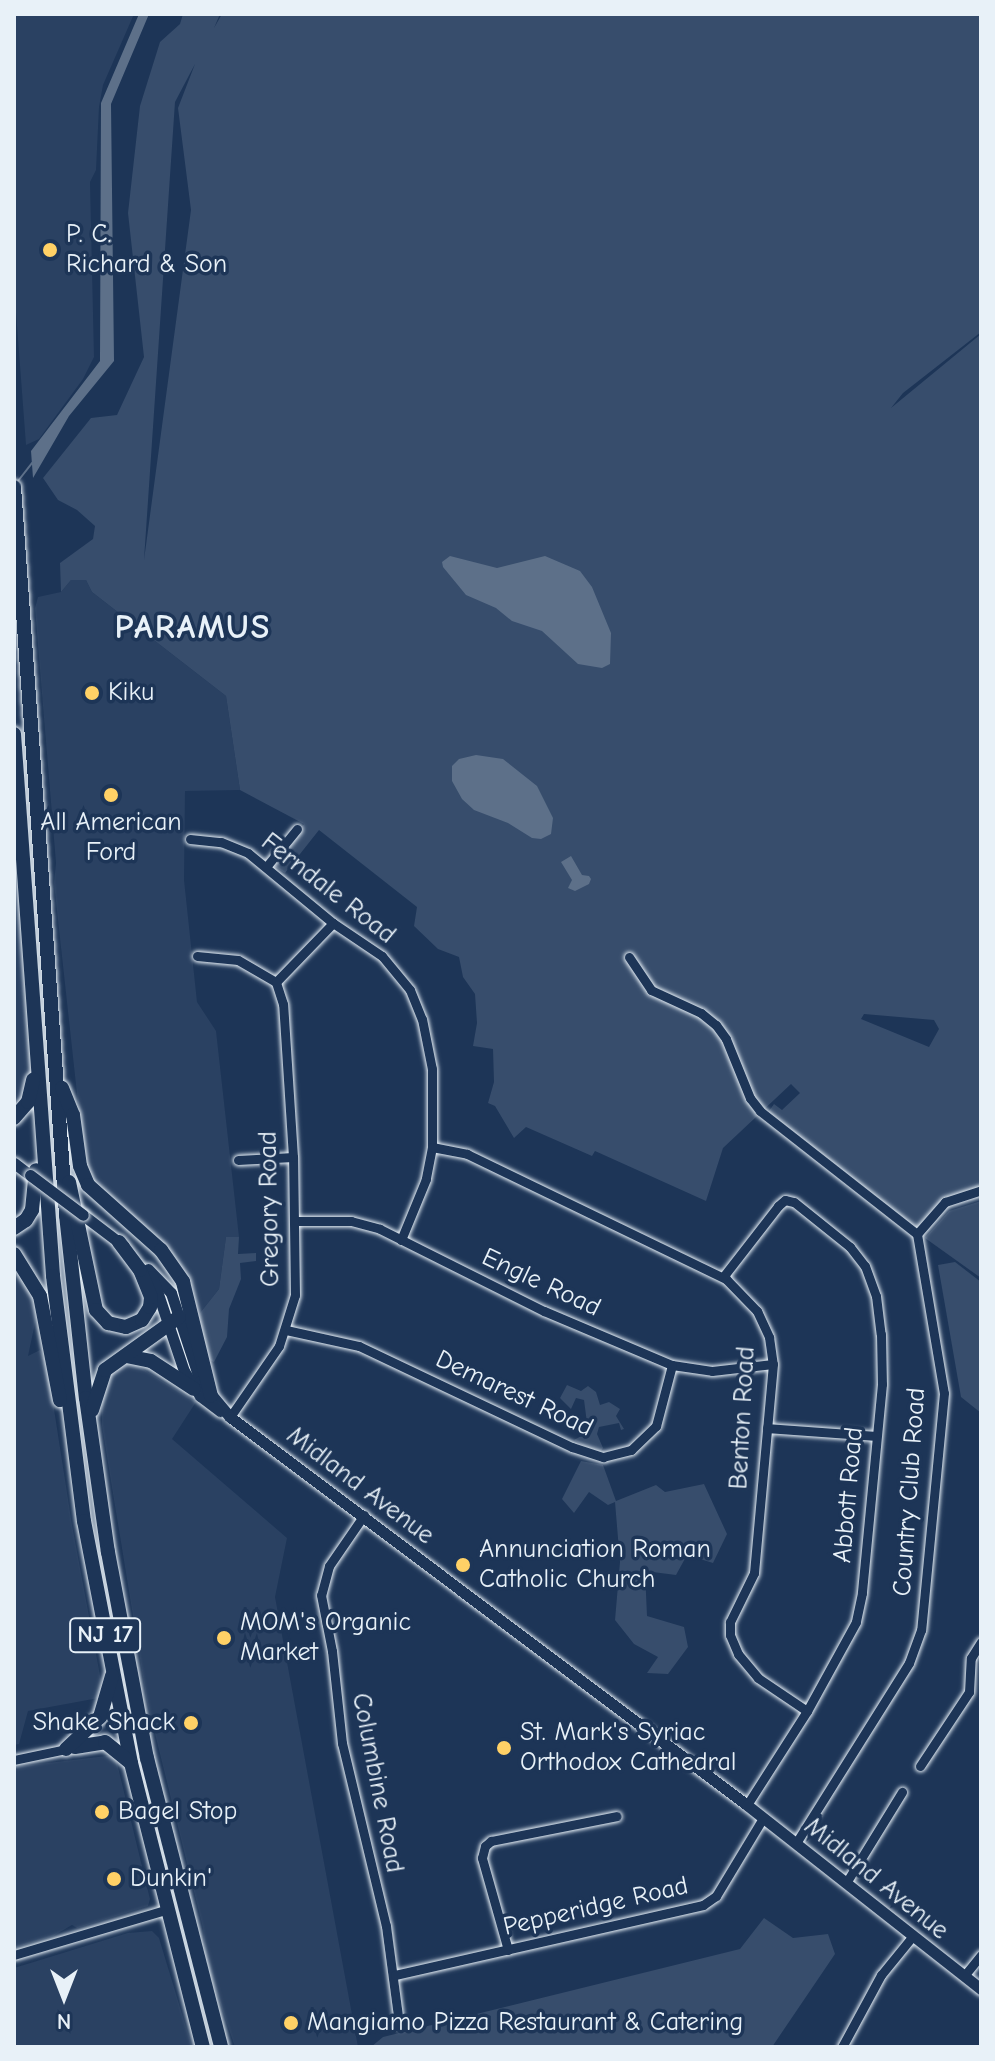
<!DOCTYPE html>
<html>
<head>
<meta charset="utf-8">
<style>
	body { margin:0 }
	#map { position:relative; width:995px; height:2061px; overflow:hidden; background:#1d3557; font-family:"Comic Neue",sans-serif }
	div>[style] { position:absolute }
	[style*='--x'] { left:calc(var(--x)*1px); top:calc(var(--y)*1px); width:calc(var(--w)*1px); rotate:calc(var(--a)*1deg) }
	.built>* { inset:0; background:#2a4162 }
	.green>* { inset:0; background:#374d6c }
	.water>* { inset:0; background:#5d7089 }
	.stream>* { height:2px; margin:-1px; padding:0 1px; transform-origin:1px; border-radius:1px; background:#5d7089 }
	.roads { filter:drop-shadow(0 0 2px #e8f1f8) drop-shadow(0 0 2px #e8f1f8) }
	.minor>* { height:9px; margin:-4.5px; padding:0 4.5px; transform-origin:4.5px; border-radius:4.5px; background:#1d3557 }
	.tertiary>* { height:11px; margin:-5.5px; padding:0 5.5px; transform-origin:5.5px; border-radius:5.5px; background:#1d3557 }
	.trunk>* { height:14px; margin:-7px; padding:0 7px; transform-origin:7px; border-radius:7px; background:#1d3557 }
	.bridges { filter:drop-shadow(0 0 2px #e8f1f8) drop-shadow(0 0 2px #e8f1f8) }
	.tertiary-bridge>* { height:11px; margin:-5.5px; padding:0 5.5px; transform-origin:5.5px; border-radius:5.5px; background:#1d3557 }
	.dots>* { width:22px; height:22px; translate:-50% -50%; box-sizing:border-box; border:4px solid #1d3557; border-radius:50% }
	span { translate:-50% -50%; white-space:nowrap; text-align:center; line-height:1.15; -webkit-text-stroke:7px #1d3557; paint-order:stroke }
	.shield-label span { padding:2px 6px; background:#1d3557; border:2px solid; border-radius:6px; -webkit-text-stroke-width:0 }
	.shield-label { font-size:24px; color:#e8f1f8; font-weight:700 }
	.poi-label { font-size:26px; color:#e8f1f8 }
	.left { translate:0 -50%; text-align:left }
	.right { translate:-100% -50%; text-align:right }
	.street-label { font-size:26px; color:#e8f1f8 }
	.district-label { font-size:34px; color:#e8f1f8; font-weight:700; letter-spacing:2px }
	.frame { position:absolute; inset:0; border:16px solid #e8f1f8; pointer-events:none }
	.north { position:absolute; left:24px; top:1957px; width:80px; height:80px; -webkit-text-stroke:6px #1d3557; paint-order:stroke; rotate:180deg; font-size:22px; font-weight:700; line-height:32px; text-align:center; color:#e8f1f8 }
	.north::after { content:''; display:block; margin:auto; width:28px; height:36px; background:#e8f1f8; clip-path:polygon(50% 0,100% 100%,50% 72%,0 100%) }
</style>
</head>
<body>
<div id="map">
	<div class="built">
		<div style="clip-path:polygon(14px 14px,134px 14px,103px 85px,99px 107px,96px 170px,90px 182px,94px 357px,83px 379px,39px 439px,26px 445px,14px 286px)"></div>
		<div style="clip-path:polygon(71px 580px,86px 580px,92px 592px,226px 696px,240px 790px,185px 791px,184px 880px,197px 1002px,216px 1031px,239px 1237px,226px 1237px,219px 1289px,196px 1318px,188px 1277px,166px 1245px,86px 1176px,54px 883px,56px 863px,35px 608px,38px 597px,61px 592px)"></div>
		<div style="clip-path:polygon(14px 734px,37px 1047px,31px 1087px,14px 1118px)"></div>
		<div style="clip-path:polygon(14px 1271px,26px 1280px,38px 1309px,28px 1356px,40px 1350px,47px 1364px,72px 1525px,104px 1697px,28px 1711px,19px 1744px,14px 1745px)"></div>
		<div style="clip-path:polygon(136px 1365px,196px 1402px,172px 1439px,287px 1538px,275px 1597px,358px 2047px,235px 2047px,206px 1961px,203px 1928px,147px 1701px,102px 1426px,102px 1387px,118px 1366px)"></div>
		<div style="clip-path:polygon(115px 1755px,150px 1899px,148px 1906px,77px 1928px,72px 1925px,53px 1936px,14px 1948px,14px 1767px)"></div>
		<div style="clip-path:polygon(152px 1931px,159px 1938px,192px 2047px,14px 2047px,14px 1968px,128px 1933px)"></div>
	</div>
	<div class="green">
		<div style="clip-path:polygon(evenodd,183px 14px,220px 14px,214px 28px,222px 14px,981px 14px,981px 332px,903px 393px,891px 408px,981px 334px,981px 1190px,959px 1195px,917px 1234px,767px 1114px,774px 1104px,782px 1110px,800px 1093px,791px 1084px,723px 1148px,706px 1201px,595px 1151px,592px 1156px,526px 1127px,514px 1138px,495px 1106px,488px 1103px,494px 1082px,493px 1049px,473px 1046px,477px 1023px,475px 994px,463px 977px,459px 957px,438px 949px,414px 926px,417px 907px,319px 830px,285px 873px,273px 865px,304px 824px,240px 790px,226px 696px,92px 592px,86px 580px,71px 580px,61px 592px,60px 563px,93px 539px,95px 526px,77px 510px,58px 500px,43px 478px,91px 418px,117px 415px,144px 357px,128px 213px,140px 106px,160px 42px,180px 24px,183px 14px,195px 64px,178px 108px,191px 210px,144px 560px,175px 102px,195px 64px,183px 14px,864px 1014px,934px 1020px,939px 1029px,929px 1047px,861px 1019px,864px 1014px)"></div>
		<div style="clip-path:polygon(981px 1201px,981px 1278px,925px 1238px,949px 1211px)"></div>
		<div style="clip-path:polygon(226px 1237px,239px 1237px,238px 1254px,256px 1253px,256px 1261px,240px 1263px,241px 1279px,229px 1309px,227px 1337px,214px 1362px,205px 1358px,196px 1318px,219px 1289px)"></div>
		<div style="clip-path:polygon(955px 1262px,981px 1282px,981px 1413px,961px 1397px,938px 1265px)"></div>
		<div style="clip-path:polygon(567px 1385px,581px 1391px,588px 1386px,596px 1392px,600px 1405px,609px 1402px,620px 1409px,616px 1416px,624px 1429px,621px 1430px,619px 1423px,599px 1427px,597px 1434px,603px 1448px,599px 1454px,574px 1440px,585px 1434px,587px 1423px,584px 1400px,576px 1398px,571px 1409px,560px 1398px)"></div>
		<div style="clip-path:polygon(581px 1461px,603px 1465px,616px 1501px,656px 1485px,665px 1492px,704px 1484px,727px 1534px,713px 1563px,687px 1555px,676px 1575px,645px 1571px,647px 1616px,684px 1627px,688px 1647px,668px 1674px,647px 1673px,658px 1657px,634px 1644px,615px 1620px,620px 1562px,615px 1502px,608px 1505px,589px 1492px,574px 1513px,562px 1499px)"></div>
		<div style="clip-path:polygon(764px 1918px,793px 1938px,828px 1934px,835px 1954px,772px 2047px,371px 2047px,383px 2037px,740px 1949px)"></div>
	</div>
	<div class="water">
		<div style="clip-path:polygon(139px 14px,149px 14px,111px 104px,114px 361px,69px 416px,33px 478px,31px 451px,100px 361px,101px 103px)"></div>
		<div style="clip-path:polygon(450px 556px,497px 568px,545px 556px,580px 571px,592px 587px,611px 633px,610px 664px,602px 668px,578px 664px,542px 631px,512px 621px,496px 608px,466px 595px,443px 567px,442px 562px)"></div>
		<div style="clip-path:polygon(476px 755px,503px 759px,537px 786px,553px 818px,551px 834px,541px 839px,532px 838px,508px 823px,474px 810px,462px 799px,452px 781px,452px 766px,459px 759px)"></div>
		<div style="clip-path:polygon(571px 856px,582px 875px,589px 876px,591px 879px,589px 884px,575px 891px,568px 888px,572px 880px,561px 862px)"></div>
	</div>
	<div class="stream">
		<div style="--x:18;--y:481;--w:23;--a:-52"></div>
	</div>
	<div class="roads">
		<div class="minor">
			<div style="--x:190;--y:839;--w:31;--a:6"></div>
			<div style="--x:221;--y:842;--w:29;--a:22"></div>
			<div style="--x:248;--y:853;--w:110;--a:39.5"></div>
			<div style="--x:333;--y:923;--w:59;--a:34"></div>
			<div style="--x:382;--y:956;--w:44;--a:50.5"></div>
			<div style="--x:410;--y:990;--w:31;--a:68"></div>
			<div style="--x:422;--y:1019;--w:51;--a:78.7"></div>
			<div style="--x:432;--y:1069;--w:78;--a:90"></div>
			<div style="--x:432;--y:1147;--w:33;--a:101"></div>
			<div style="--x:426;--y:1179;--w:66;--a:112.3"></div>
			<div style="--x:266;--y:867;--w:49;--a:-50.8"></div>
			<div style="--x:197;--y:956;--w:41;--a:5.6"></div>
			<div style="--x:238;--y:960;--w:44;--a:30.1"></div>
			<div style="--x:629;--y:957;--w:40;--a:56"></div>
			<div style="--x:651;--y:990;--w:55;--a:24.7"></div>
			<div style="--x:701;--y:1013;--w:19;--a:39"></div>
			<div style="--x:716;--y:1025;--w:17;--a:54"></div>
			<div style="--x:726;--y:1039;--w:64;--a:67.9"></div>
			<div style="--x:750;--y:1098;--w:16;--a:52"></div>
			<div style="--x:760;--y:1111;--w:199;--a:38.1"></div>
			<div style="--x:917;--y:1234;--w:161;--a:80.4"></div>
			<div style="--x:944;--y:1393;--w:238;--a:95.5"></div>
			<div style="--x:921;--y:1630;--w:35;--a:110"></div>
			<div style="--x:909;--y:1663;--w:213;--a:122.1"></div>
			<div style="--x:276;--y:982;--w:82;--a:-46"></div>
			<div style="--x:432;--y:1147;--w:36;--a:11"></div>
			<div style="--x:467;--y:1154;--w:288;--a:25.8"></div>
			<div style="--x:726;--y:1279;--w:45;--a:45.9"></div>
			<div style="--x:757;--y:1311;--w:29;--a:65"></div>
			<div style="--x:769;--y:1337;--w:27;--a:82"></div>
			<div style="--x:773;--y:1364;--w:210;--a:95.2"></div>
			<div style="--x:754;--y:1573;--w:55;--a:116.1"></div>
			<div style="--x:730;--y:1622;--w:13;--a:90"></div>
			<div style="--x:730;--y:1635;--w:21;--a:67"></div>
			<div style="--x:738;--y:1654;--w:31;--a:50"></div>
			<div style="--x:758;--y:1678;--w:59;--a:34"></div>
			<div style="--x:238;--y:1160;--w:55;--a:-3.1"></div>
			<div style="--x:295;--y:1221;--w:56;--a:0"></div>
			<div style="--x:351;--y:1221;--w:30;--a:15"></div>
			<div style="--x:380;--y:1229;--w:183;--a:26.6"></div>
			<div style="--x:544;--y:1311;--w:139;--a:22.9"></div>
			<div style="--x:672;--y:1365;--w:40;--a:8.5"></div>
			<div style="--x:712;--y:1371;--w:61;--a:-6.5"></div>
			<div style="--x:917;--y:1234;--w:43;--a:-48.8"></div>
			<div style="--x:945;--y:1202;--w:38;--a:-18"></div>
			<div style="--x:723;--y:1277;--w:90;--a:-52.2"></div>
			<div style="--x:778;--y:1206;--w:9;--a:-41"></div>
			<div style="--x:785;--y:1200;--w:9;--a:13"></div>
			<div style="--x:794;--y:1202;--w:72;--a:38.8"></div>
			<div style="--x:850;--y:1247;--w:24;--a:52"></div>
			<div style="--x:865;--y:1266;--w:32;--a:70"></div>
			<div style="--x:876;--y:1296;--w:38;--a:83"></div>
			<div style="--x:881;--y:1334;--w:50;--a:88.9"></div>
			<div style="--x:882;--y:1384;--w:210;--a:95.5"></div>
			<div style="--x:862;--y:1593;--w:30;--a:102"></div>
			<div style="--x:856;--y:1622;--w:102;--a:118.8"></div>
			<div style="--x:807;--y:1711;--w:112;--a:122.6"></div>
			<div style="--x:286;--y:1330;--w:75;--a:12.4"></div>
			<div style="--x:359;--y:1346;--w:236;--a:25.4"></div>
			<div style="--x:572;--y:1447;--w:33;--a:18"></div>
			<div style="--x:603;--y:1457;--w:29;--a:-14"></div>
			<div style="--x:631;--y:1450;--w:35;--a:-44"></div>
			<div style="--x:656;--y:1426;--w:63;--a:-75.3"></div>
			<div style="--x:230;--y:1417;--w:86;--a:-55.4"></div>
			<div style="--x:279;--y:1346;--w:53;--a:-72.6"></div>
			<div style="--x:295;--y:1295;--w:138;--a:-90.8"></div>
			<div style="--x:293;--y:1157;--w:153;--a:-93.7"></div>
			<div style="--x:283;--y:1004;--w:23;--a:-108"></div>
			<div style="--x:767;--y:1428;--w:109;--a:4.2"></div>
			<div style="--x:364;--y:1515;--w:62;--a:124.5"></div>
			<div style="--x:329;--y:1566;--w:30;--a:105"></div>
			<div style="--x:321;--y:1595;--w:57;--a:78.9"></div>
			<div style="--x:332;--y:1651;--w:93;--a:83.8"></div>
			<div style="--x:342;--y:1743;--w:188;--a:76.5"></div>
			<div style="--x:386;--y:1926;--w:99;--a:82.4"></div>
			<div style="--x:14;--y:1760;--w:53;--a:-11.9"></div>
			<div style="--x:920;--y:1766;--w:89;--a:-56.5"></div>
			<div style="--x:969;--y:1692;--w:34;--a:-87"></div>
			<div style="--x:971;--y:1658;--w:19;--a:-58"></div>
			<div style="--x:846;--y:1883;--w:107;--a:-58.4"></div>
			<div style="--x:508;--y:1950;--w:96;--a:-105.8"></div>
			<div style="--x:482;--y:1858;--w:12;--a:-76"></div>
			<div style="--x:485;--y:1846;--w:8;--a:-40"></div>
			<div style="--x:491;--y:1841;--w:128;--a:-11.2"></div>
			<div style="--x:14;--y:1955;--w:158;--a:-16.6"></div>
			<div style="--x:395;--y:1975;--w:316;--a:-12.8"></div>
			<div style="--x:703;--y:1905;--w:16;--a:-35"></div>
			<div style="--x:716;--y:1896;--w:91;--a:-58.9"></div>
			<div style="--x:964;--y:1976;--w:27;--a:-51"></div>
			<div style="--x:842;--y:2047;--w:82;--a:-61.6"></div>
			<div style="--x:881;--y:1975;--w:49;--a:-50.8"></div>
		</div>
		<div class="tertiary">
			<div style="--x:14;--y:1163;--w:20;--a:37"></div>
			<div style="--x:83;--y:1215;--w:51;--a:37.1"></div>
			<div style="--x:148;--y:1269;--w:33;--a:46"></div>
			<div style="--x:171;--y:1293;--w:93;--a:71.8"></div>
			<div style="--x:200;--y:1381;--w:47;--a:50.2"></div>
			<div style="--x:230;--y:1417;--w:646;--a:36.89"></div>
			<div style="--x:747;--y:1805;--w:298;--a:38.2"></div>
			<div style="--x:152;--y:1276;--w:100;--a:71.4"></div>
			<div style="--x:184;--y:1371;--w:30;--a:57"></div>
			<div style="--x:200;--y:1396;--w:25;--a:37"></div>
		</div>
		<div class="trunk">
			<div style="--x:14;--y:487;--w:730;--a:85.91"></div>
			<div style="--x:66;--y:1215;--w:184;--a:83.8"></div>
			<div style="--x:86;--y:1398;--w:156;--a:81.9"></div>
			<div style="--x:108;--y:1552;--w:210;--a:79.3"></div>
			<div style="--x:147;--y:1758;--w:298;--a:75.6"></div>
			<div style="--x:14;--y:734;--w:543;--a:85.88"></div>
			<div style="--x:53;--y:1276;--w:247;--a:82.8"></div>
			<div style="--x:84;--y:1521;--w:247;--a:79"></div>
			<div style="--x:131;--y:1763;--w:293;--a:75.8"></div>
			<div style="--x:62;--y:1088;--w:29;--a:68"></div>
			<div style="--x:73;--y:1115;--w:51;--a:82.2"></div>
			<div style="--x:80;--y:1166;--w:21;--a:67"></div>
			<div style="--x:88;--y:1185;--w:98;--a:41.7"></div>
			<div style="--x:161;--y:1250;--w:39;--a:55"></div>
			<div style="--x:183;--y:1282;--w:117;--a:76.2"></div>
			<div style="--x:14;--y:1118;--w:21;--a:-49"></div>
			<div style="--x:28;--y:1102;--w:23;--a:-77"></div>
			<div style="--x:69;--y:1182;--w:131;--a:78.1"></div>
			<div style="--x:96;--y:1310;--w:18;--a:47"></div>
			<div style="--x:108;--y:1323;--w:18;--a:13"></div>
			<div style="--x:126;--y:1327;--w:17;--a:-24"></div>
			<div style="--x:142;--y:1320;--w:15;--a:-58"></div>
			<div style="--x:150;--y:1307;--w:10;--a:-84"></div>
			<div style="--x:151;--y:1297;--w:29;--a:-112"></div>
			<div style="--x:140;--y:1270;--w:35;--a:-127"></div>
			<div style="--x:14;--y:1228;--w:14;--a:-34"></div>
			<div style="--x:26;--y:1220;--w:12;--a:-59"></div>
			<div style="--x:32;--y:1210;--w:40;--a:-84.3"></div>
			<div style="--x:14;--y:1254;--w:49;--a:58.2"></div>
			<div style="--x:40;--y:1296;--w:106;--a:79.1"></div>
			<div style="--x:126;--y:1356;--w:25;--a:11"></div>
			<div style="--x:151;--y:1361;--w:51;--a:33.1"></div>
			<div style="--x:92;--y:1410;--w:42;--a:-72"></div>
			<div style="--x:105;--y:1370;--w:91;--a:-35.6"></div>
			<div style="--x:75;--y:1747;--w:30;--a:-9"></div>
			<div style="--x:105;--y:1742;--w:33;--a:39"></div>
			<div style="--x:66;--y:1749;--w:47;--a:-43.3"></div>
			<div style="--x:100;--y:1717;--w:43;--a:-73.7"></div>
		</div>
	</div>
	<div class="bridges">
		<div class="tertiary-bridge">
			<div style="--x:30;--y:1175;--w:66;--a:37"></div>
		</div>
	</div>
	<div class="dots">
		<div style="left:50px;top:250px;background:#ffd166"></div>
		<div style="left:92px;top:693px;background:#ffd166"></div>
		<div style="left:111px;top:795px;background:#ffd166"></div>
		<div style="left:463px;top:1565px;background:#ffd166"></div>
		<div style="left:224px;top:1638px;background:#ffd166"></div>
		<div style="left:191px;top:1723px;background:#ffd166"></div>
		<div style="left:504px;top:1748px;background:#ffd166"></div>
		<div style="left:102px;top:1812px;background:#ffd166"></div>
		<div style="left:114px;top:1879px;background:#ffd166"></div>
		<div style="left:291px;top:2023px;background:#ffd166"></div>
	</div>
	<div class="shield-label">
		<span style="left:105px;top:1635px">NJ 17</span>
	</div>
	<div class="poi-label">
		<span class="left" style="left:66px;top:250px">P. C.<br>Richard &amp; Son</span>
		<span class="left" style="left:108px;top:693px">Kiku</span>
		<span style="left:111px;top:838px">All American<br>Ford</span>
		<span class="left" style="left:479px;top:1565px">Annunciation Roman<br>Catholic Church</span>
		<span class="left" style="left:240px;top:1638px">MOM's Organic<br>Market</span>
		<span class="right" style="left:175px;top:1723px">Shake Shack</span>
		<span class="left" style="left:520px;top:1748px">St. Mark's Syriac<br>Orthodox Cathedral</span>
		<span class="left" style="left:118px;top:1812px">Bagel Stop</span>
		<span class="left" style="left:130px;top:1879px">Dunkin'</span>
		<span class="left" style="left:307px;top:2023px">Mangiamo Pizza Restaurant &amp; Catering</span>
	</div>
	<div class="street-label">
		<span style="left:328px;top:889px;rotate:38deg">Ferndale Road</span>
		<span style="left:270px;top:1209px;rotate:-91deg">Gregory Road</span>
		<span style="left:541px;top:1283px;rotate:25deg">Engle Road</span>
		<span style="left:514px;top:1394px;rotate:25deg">Demarest Road</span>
		<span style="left:743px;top:1418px;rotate:-87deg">Benton Road</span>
		<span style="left:360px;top:1486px;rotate:37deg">Midland Avenue</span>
		<span style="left:910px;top:1492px;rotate:-86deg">Country Club Road</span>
		<span style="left:849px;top:1495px;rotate:-85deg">Abbott Road</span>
		<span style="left:377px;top:1783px;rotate:79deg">Columbine Road</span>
		<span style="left:876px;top:1879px;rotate:39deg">Midland Avenue</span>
		<span style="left:596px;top:1907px;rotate:-13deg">Pepperidge Road</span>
	</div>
	<div class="district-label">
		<span style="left:193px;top:628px">PARAMUS</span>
	</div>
	<div class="frame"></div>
	<div class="north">N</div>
</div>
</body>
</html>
